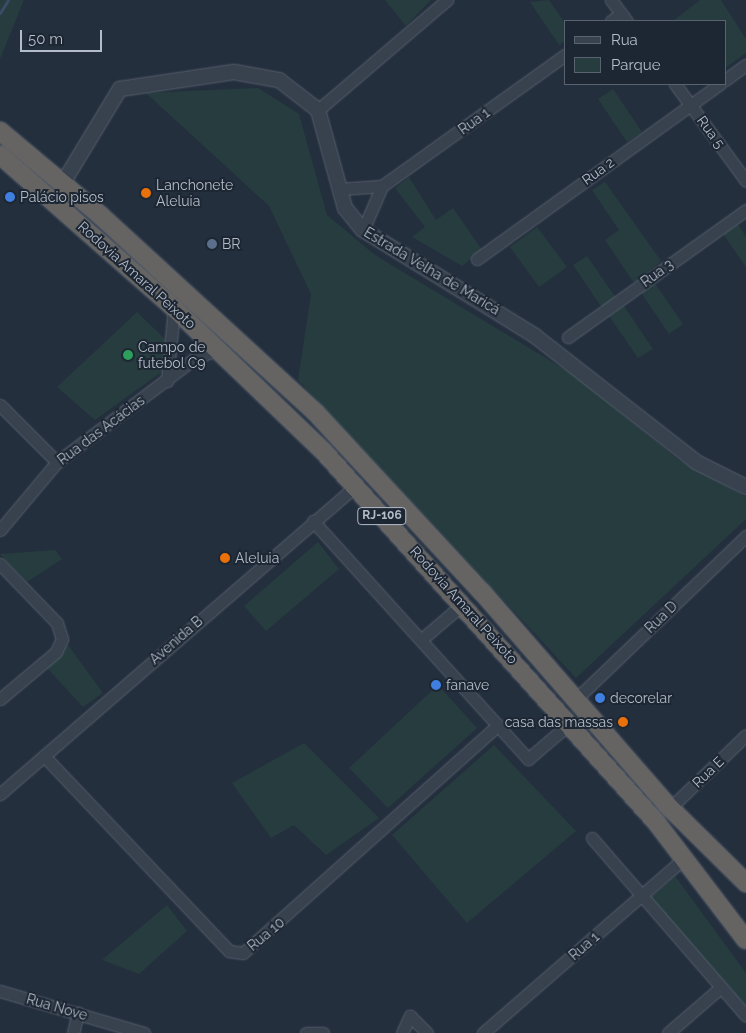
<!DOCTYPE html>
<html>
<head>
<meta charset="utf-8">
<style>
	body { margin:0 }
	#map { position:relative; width:746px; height:1033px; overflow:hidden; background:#242f3e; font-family:Raleway,sans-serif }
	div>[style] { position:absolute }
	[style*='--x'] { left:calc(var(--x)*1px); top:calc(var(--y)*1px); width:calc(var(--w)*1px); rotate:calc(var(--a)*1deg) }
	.green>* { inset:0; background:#263c3f }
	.stream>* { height:3px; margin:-1.5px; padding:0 1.5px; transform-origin:1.5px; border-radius:1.5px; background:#394c67 }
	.roads { filter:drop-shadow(0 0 1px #565f6c) drop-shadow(0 0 1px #565f6c) }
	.minor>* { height:11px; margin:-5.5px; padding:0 5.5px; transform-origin:5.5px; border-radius:5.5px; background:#38414e }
	.tertiary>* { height:14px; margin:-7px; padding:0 7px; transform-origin:7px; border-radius:7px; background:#38414e }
	.trunk>* { height:18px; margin:-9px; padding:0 9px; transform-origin:9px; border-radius:9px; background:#656462 }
	.dots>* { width:14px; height:14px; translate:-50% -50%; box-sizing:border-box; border:2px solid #1d2633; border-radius:50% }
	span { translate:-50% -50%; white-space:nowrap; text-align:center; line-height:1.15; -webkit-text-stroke:4px #1d2633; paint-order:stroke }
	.shield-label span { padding:1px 4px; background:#1d2633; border:1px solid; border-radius:4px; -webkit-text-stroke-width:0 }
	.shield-label { font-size:12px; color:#b4bcc9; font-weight:700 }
	.street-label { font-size:14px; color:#b4bcc9 }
	.poi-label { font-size:14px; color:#b4bcc9 }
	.left { translate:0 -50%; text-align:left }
	.right { translate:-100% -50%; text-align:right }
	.legend { position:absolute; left:564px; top:20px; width:162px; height:65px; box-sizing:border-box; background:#1d2633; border:1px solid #59626f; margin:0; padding:6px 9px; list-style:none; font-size:15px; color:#b4bcc9 }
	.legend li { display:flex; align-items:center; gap:10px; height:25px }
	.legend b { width:25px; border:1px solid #59626f }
	.scale { position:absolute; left:20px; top:30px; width:82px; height:22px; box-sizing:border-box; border:2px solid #b4bcc9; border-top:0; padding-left:6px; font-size:15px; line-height:18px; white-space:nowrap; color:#b4bcc9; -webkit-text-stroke:4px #1d2633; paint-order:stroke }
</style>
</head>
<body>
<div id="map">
	<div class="green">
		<div style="clip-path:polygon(0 0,24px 0,0 59px)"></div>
		<div style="clip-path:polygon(385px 0,431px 0,406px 26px)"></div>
		<div style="clip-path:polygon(549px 0,565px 23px,565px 41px,559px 45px,530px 2px)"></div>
		<div style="clip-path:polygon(700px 0,721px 0,746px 39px,746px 53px,725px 68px,725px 21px,673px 21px)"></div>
		<div style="clip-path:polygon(258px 88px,299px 114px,327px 215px,375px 255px,574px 375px,679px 460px,746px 497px,746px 519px,576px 678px,298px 380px,311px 294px,269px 206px,146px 93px)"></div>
		<div style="clip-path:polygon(613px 89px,642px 132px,627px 142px,598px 99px)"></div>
		<div style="clip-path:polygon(409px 177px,436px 220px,453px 208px,482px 250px,462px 266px,412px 237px,425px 227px,395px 188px)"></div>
		<div style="clip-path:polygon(605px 182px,661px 261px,634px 283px,605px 240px,619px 230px,592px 190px)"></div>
		<div style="clip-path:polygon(738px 224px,746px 237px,746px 267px,723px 234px)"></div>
		<div style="clip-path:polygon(537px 227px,567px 267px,539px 287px,510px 247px)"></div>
		<div style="clip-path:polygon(587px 256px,616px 298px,602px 308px,573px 265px)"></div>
		<div style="clip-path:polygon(654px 282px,683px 324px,669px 334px,640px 291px)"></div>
		<div style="clip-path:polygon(624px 306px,653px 349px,638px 358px,609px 316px)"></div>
		<div style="clip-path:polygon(137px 312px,166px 340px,163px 371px,95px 420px,57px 387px)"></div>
		<div style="clip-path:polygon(318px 542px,339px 569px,266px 631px,244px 606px)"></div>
		<div style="clip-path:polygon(55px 550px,62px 559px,27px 582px,0 554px)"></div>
		<div style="clip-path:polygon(68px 645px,103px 693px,83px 707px,47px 668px)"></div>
		<div style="clip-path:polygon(438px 685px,477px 728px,388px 808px,349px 768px)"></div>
		<div style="clip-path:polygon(304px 743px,379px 818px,326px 855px,294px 825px,271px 838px,232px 783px)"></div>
		<div style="clip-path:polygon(494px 745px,576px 831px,467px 923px,392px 835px)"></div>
		<div style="clip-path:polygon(675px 876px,746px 973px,746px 1006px,650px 898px)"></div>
		<div style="clip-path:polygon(167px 905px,187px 931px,139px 974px,102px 960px)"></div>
	</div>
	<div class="stream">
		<div style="--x:0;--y:13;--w:15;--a:-58"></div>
	</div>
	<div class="roads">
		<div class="minor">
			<div style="--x:611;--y:0;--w:26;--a:53"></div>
			<div style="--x:611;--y:21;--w:12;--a:-35"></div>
			<div style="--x:725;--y:80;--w:26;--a:-36"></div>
			<div style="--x:675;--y:84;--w:120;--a:53.8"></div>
			<div style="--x:318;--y:110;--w:170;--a:-40.5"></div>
			<div style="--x:382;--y:186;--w:225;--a:-35.6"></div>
			<div style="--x:339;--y:189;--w:43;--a:-4"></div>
			<div style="--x:382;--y:186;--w:48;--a:113.4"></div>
			<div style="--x:477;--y:259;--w:299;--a:-35.8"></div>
			<div style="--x:568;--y:337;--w:219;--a:-35.5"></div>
			<div style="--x:167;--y:381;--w:73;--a:-84.5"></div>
			<div style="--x:0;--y:405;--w:81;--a:45"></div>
			<div style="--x:313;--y:521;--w:321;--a:47.9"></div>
			<div style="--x:528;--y:759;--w:55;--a:-40.6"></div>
			<div style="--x:0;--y:530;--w:89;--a:-50"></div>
			<div style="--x:57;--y:462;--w:173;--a:-37"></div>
			<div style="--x:195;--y:358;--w:26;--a:-21"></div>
			<div style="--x:0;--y:564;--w:82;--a:46"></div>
			<div style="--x:57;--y:623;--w:17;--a:73"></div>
			<div style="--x:62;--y:639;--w:14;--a:115"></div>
			<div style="--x:56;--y:652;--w:73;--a:140"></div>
			<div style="--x:422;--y:639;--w:55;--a:-40.6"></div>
			<div style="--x:576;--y:699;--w:236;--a:-43.8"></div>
			<div style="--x:44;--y:756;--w:269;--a:46.5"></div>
			<div style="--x:229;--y:951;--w:14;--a:8"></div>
			<div style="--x:243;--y:953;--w:342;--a:-41.8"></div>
			<div style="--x:0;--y:794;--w:469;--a:-40.9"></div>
			<div style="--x:670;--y:808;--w:105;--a:-43.8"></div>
			<div style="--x:592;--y:838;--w:235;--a:49.1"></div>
			<div style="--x:0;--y:991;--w:150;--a:16.3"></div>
			<div style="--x:73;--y:1033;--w:21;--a:-76"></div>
			<div style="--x:306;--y:1033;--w:17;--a:0"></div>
			<div style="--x:402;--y:1033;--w:19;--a:-65"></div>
			<div style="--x:410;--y:1016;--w:24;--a:45"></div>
			<div style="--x:483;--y:1033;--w:267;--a:-41"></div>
			<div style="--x:668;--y:1033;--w:69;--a:-40.9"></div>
		</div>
		<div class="tertiary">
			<div style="--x:63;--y:183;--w:110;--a:-58.8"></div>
			<div style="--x:120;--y:89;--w:115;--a:-8.5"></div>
			<div style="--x:234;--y:72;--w:46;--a:10.1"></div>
			<div style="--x:279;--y:80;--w:49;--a:37.6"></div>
			<div style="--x:318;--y:110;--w:102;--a:74.6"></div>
			<div style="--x:345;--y:208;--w:28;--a:51"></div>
			<div style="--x:363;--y:230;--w:202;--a:31.6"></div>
			<div style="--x:535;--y:336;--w:204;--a:38"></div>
			<div style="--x:696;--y:462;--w:56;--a:26.6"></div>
		</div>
		<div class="trunk">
			<div style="--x:0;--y:131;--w:131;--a:40"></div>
			<div style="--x:100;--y:215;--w:293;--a:42.5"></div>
			<div style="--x:316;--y:413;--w:244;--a:47.2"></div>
			<div style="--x:482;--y:592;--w:286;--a:49"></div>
			<div style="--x:670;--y:808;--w:107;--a:44.6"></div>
			<div style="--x:0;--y:155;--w:232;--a:41.3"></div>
			<div style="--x:174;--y:308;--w:208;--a:43.8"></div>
			<div style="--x:324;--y:452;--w:497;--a:48.1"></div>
			<div style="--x:656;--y:822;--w:148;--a:52.7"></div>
		</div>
	</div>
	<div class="dots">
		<div style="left:146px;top:193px;background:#e8710a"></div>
		<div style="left:10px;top:197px;background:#3f7fe0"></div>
		<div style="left:212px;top:244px;background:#5c6f8a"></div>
		<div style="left:128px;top:355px;background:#2e9e5b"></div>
		<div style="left:225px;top:558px;background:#e8710a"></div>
		<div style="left:436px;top:685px;background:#3f7fe0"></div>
		<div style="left:600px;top:698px;background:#3f7fe0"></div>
		<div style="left:623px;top:722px;background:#e8710a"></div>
	</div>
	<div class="shield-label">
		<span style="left:382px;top:516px">RJ-106</span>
	</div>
	<div class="street-label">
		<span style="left:474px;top:121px;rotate:-36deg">Rua 1</span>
		<span style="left:711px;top:132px;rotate:54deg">Rua 5</span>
		<span style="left:598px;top:171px;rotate:-36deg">Rua 2</span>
		<span style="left:432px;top:271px;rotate:31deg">Estrada Velha de Maricá</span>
		<span style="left:657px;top:273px;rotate:-36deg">Rua 3</span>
		<span style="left:137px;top:275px;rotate:42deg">Rodovia Amaral Peixoto</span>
		<span style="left:101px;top:430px;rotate:-37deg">Rua das Acácias</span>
		<span style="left:464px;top:605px;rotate:48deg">Rodovia Amaral Peixoto</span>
		<span style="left:661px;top:617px;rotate:-44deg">Rua D</span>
		<span style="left:176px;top:640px;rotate:-41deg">Avenida B</span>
		<span style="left:708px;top:772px;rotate:-44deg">Rua E</span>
		<span style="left:266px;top:934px;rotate:-40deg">Rua 10</span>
		<span style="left:584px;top:946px;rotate:-41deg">Rua 1</span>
		<span style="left:57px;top:1007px;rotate:16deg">Rua Nove</span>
	</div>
	<div class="poi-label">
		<span class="left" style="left:156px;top:193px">Lanchonete<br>Aleluia</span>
		<span class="left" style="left:20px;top:197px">Palácio pisos</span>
		<span class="left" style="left:222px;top:244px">BR</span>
		<span class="left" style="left:138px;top:355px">Campo de<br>futebol C9</span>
		<span class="left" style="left:235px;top:558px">Aleluia</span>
		<span class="left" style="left:446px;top:685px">fanave</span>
		<span class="left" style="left:610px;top:698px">decorelar</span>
		<span class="right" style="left:613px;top:722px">casa das massas</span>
	</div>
	<ul class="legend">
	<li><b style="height:6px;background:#38414e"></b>Rua</li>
	<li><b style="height:14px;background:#263c3f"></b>Parque</li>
	</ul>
	<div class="scale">50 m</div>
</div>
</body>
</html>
